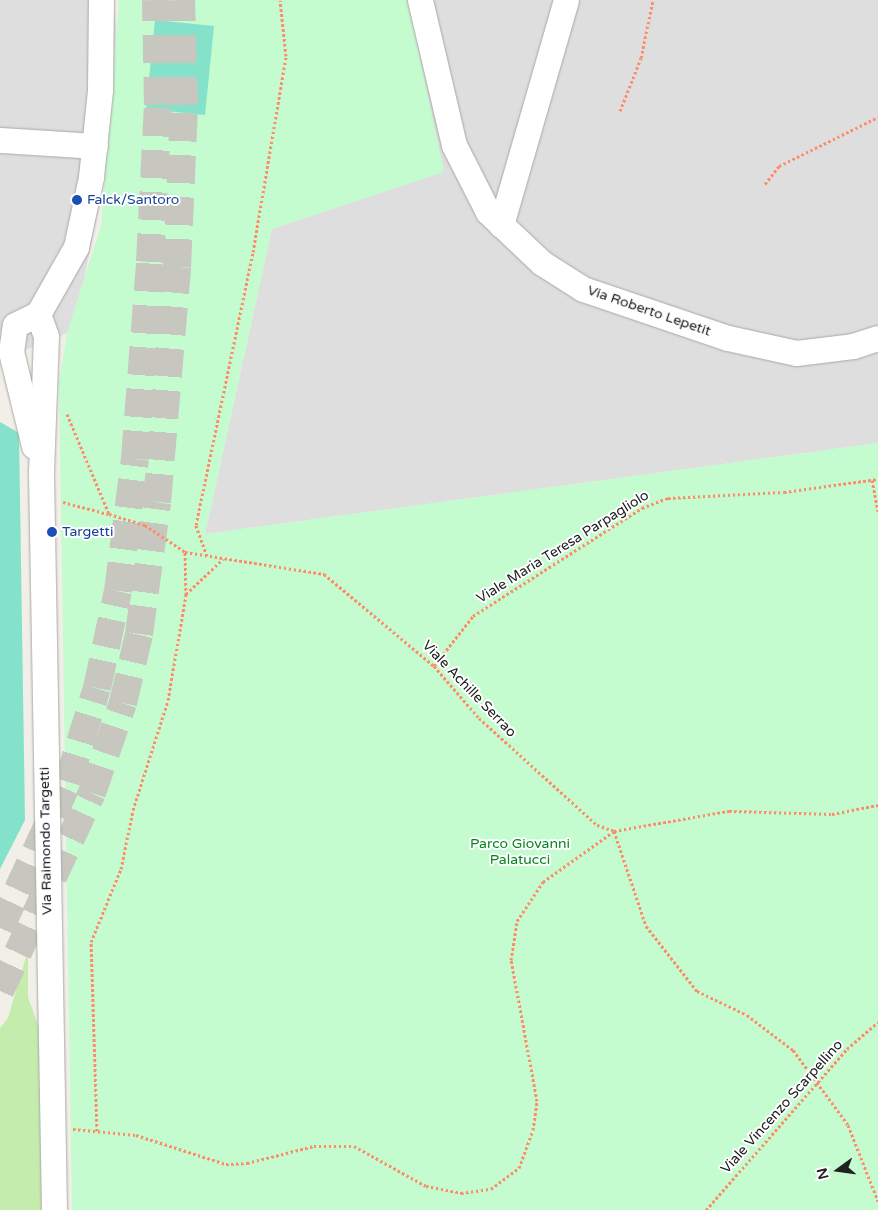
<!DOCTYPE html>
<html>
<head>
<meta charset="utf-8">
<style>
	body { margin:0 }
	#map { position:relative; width:878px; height:1210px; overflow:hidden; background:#f1efe7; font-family:"Varela Round",sans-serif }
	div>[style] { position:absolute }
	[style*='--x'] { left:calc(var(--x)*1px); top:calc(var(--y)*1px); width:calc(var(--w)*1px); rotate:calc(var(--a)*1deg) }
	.residential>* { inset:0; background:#dfdede }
	.grass>* { inset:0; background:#c4ecac }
	.park>* { inset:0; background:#c4fbcf }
	.pitch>* { inset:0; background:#83e2c9 }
	.major-tunnel>* { height:28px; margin-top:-14px; transform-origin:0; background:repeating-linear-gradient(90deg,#c7c6bf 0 28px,transparent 0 42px) }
	.path>* { height:3px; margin-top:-1.5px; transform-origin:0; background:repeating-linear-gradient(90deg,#fe8c6b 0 2.5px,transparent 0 5px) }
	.roads { filter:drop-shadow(0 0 1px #a8a8a8) drop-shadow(0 0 1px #a8a8a8) }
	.minor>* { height:25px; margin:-12.5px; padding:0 12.5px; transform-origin:12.5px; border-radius:12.5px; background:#fff }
	.dots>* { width:14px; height:14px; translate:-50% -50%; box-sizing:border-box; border:2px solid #fff; border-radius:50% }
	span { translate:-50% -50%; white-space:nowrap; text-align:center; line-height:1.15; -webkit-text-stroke:4px #fff; paint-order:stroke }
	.transit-label { font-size:14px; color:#164399 }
	.left { translate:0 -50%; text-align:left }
	.street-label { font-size:14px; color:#212121 }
	.park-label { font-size:14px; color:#088521 }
	.north { position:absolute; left:813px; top:1145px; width:50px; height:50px; -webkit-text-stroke:4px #fff; paint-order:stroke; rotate:256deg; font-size:14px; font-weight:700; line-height:20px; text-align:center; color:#212121 }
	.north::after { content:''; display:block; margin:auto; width:18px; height:22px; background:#212121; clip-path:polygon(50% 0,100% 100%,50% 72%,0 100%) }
</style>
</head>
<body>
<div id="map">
	<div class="residential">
		<div style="clip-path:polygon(0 0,113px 0,116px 27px,109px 154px,84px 280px,67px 333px,0 360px)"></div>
		<div style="clip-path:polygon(408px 0,878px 0,878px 443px,205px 534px,272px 229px,443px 172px)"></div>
	</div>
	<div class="grass">
		<div style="clip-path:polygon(28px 950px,28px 997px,39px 1028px,42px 1210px,0 1210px,0 1028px,8px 1018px)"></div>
	</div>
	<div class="park">
		<div style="clip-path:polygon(119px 0,408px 0,444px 172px,272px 229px,205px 534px,878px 443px,878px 1210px,72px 1210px,59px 383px,67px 333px,101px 226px)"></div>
	</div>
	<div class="pitch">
		<div style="clip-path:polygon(155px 20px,214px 26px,205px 115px,146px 109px)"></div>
		<div style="clip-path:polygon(0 422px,19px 433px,25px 820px,0 869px)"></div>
	</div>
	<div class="major-tunnel">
		<div style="--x:0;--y:928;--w:161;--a:-65"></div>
		<div style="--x:68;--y:782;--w:98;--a:-72.9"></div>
		<div style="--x:97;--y:688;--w:99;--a:-77.8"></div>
		<div style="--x:118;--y:591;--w:133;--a:-82.7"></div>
		<div style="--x:135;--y:459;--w:198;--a:-85.6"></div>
		<div style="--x:150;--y:262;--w:157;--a:-87.1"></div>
		<div style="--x:158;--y:105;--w:105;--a:-91.1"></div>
		<div style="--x:0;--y:991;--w:218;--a:-65.1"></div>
		<div style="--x:92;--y:793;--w:95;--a:-71"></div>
		<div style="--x:123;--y:703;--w:71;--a:-76.9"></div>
		<div style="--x:139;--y:634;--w:133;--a:-82.2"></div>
		<div style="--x:157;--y:502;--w:236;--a:-85.1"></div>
		<div style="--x:177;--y:267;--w:162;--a:-87.5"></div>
		<div style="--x:184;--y:105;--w:105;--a:-91.6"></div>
	</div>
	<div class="path">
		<div style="--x:620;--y:111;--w:57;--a:-68.4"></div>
		<div style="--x:641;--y:58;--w:59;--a:-78.3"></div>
		<div style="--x:765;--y:184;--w:23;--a:-52"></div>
		<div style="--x:779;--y:166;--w:110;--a:-26.3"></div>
		<div style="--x:67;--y:414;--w:108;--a:67.2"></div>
		<div style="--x:109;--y:514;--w:38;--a:17"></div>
		<div style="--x:145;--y:525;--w:48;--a:34"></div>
		<div style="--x:185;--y:552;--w:141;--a:9"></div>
		<div style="--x:324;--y:574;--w:143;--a:39.9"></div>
		<div style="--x:434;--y:666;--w:69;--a:49.1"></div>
		<div style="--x:479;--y:718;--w:159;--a:42.2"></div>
		<div style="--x:597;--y:825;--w:18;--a:19"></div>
		<div style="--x:614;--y:831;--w:117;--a:-9.9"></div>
		<div style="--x:729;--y:811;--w:103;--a:1.7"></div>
		<div style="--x:832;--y:814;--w:47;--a:-11.1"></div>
		<div style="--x:872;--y:480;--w:32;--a:79"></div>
		<div style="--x:63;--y:502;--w:47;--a:14.9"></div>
		<div style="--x:207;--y:556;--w:33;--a:-110"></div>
		<div style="--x:196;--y:525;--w:279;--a:-78.2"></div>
		<div style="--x:253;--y:252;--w:199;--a:-80.4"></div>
		<div style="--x:286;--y:56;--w:56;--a:-96.1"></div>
		<div style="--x:186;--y:594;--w:51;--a:-43.4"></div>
		<div style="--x:434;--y:666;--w:63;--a:-52"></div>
		<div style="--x:473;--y:616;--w:201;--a:-32.6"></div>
		<div style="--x:642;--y:508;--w:28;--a:-21"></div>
		<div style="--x:668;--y:498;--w:116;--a:-3"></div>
		<div style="--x:784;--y:492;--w:95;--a:-7.9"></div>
		<div style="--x:73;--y:1129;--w:63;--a:5.4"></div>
		<div style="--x:136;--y:1135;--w:95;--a:17.9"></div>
		<div style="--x:226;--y:1164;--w:21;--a:-3"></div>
		<div style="--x:247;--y:1163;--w:69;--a:-14.2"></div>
		<div style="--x:314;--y:1146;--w:40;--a:0"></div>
		<div style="--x:354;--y:1146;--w:82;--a:29.1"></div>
		<div style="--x:426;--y:1186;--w:36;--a:11"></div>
		<div style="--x:461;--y:1193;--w:30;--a:-8"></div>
		<div style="--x:491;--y:1189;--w:35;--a:-37"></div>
		<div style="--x:519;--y:1168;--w:40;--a:-69.8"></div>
		<div style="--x:533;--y:1130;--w:29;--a:-82"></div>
		<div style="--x:537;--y:1101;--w:143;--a:-100.4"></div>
		<div style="--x:511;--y:960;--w:39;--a:-81"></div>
		<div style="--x:517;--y:921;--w:47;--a:-56.3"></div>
		<div style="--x:543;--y:882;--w:87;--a:-35.7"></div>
		<div style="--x:614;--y:831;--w:100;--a:71.4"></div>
		<div style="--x:646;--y:926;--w:83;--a:51.9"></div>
		<div style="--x:697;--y:991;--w:55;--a:25.6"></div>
		<div style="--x:747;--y:1015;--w:58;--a:37.3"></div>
		<div style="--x:793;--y:1050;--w:93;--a:53.7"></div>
		<div style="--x:848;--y:1125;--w:82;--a:68.5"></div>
		<div style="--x:97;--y:1131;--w:189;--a:-91.8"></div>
		<div style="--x:91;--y:942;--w:79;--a:-67.7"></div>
		<div style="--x:121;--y:869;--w:60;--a:-78.5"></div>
		<div style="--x:133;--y:810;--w:115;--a:-72.3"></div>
		<div style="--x:168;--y:700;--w:107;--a:-80.3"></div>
		<div style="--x:186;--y:595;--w:43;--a:-91.3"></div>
		<div style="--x:706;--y:1210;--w:214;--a:-48.8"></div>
		<div style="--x:847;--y:1049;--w:41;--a:-41.1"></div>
	</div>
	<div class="roads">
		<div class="minor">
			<div style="--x:420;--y:0;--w:149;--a:76.8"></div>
			<div style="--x:454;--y:145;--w:75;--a:63.1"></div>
			<div style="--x:488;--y:212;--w:74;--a:43.4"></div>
			<div style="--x:542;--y:263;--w:49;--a:32.4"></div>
			<div style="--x:583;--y:289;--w:153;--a:18.7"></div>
			<div style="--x:728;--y:338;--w:70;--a:12.4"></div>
			<div style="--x:796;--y:353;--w:57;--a:-7"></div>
			<div style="--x:853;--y:346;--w:26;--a:-18"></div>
			<div style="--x:0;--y:140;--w:95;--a:3.6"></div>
			<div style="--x:501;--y:225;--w:234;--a:-73.9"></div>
			<div style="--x:38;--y:314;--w:23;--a:70"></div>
			<div style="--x:46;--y:336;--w:137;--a:92.1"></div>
			<div style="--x:41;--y:473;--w:737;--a:88.99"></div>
			<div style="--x:38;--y:314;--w:77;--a:-60.4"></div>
			<div style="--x:76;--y:247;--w:72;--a:-77.9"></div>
			<div style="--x:91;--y:177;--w:87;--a:-84.1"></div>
			<div style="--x:100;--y:90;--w:90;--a:-89.4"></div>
			<div style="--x:34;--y:446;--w:97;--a:-103.7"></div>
			<div style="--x:11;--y:352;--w:27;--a:-82"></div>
			<div style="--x:15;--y:325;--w:25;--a:-26"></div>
		</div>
	</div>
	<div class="dots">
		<div style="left:77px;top:200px;background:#1a4fb4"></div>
		<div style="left:52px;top:532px;background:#1a4fb4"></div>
	</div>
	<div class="transit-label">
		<span class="left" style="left:87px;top:200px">Falck/Santoro</span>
		<span class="left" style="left:62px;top:532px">Targetti</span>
	</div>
	<div class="street-label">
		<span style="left:649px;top:311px;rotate:19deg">Via Roberto Lepetit</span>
		<span style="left:563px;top:547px;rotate:-32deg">Viale Maria Teresa Parpagliolo</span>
		<span style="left:469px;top:689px;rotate:46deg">Viale Achille Serrao</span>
		<span style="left:46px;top:841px;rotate:-91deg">Via Raimondo Targetti</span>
		<span style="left:782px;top:1107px;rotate:-48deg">Viale Vincenzo Scarpellino</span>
	</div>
	<div class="park-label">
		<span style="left:520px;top:852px">Parco Giovanni<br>Palatucci</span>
	</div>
	<div class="north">N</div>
</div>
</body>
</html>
